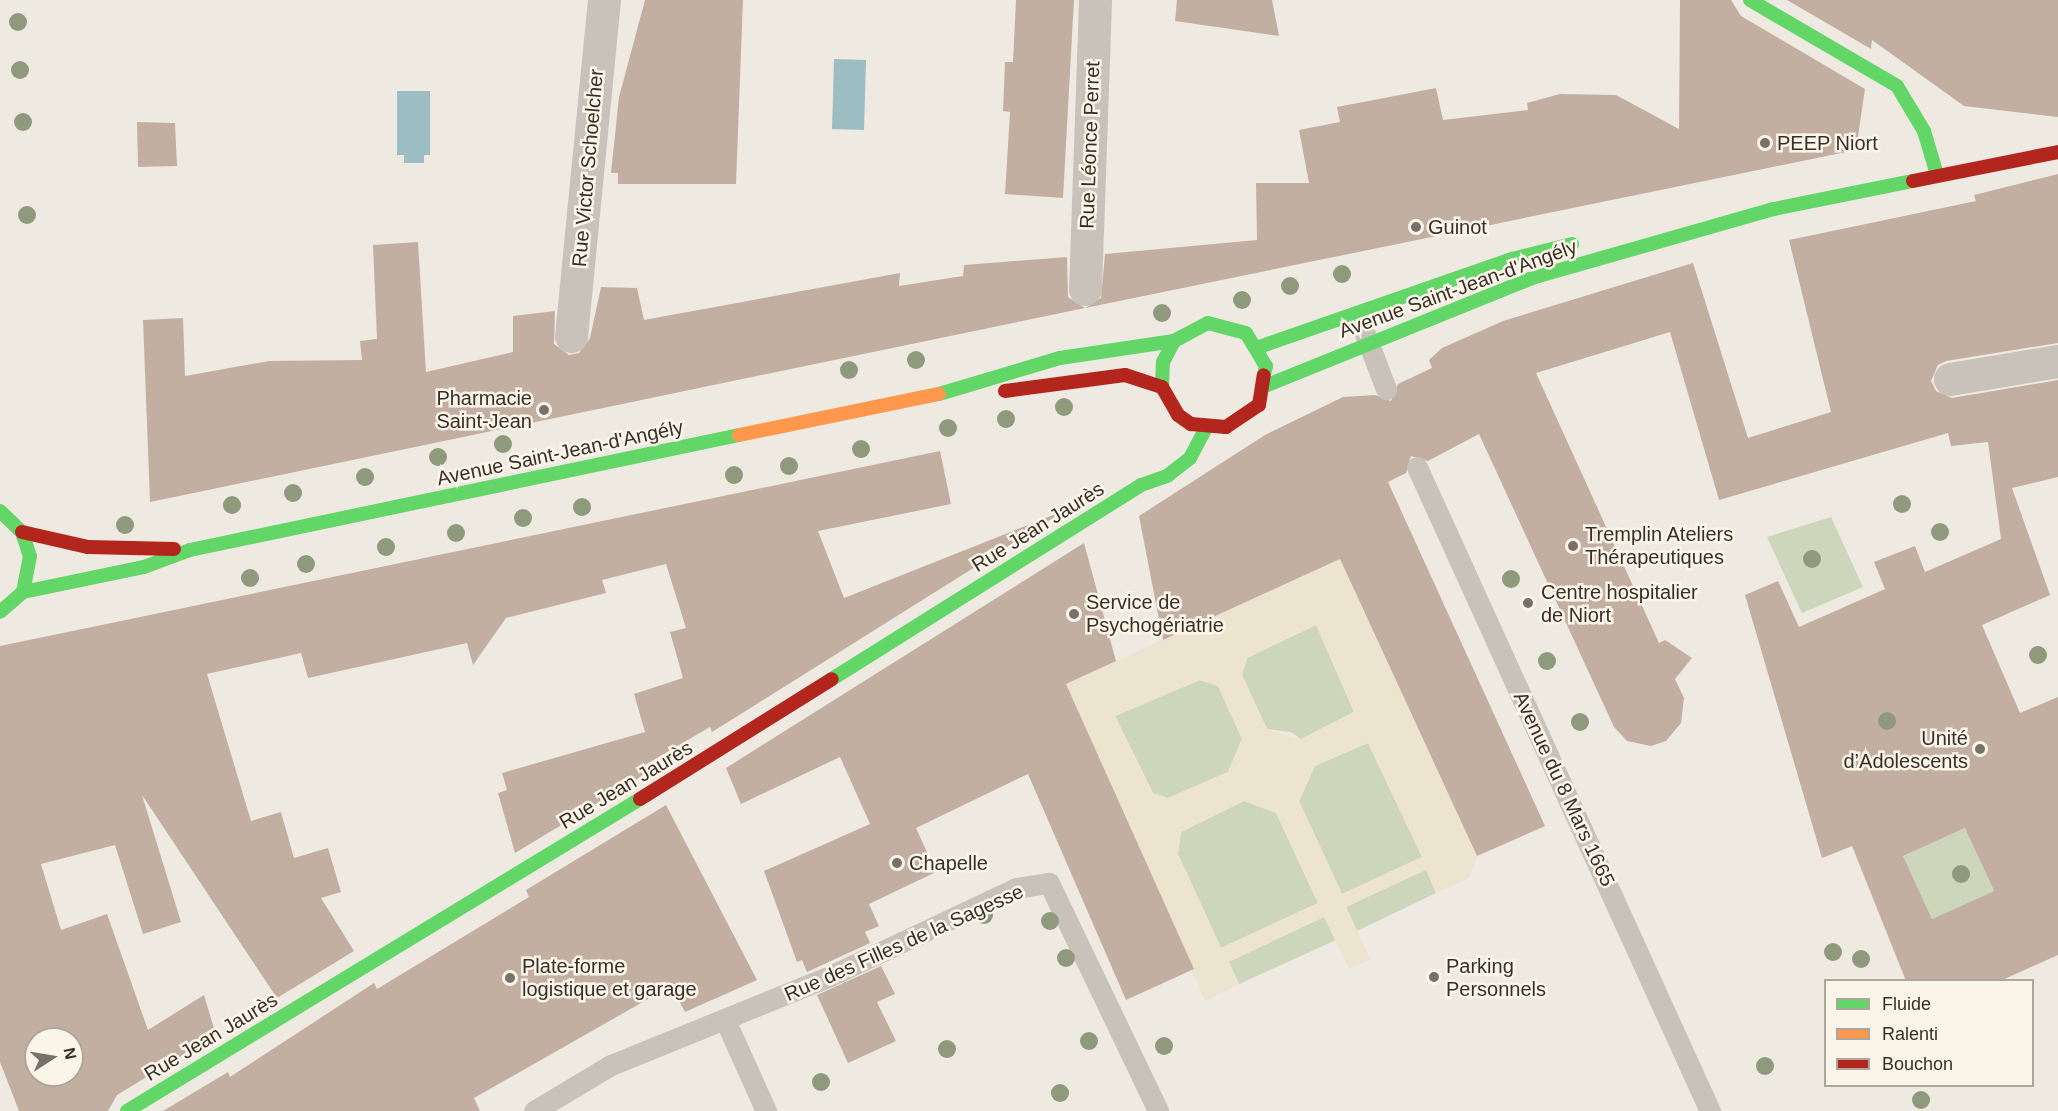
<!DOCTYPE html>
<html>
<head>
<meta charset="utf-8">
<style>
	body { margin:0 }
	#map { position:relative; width:2058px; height:1111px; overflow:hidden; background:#eeeae2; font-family:Helvetica,sans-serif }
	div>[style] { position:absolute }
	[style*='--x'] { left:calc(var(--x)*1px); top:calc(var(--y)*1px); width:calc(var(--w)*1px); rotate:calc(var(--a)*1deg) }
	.green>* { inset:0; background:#cdd5ba }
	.plaza>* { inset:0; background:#ede4d0 }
	.water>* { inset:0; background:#9cbdc1 }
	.building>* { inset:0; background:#c3afa2 }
	.lane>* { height:21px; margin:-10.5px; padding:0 10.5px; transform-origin:10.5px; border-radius:10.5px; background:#c8c2ba }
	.street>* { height:33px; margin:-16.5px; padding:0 16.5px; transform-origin:16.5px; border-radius:16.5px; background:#c8c2ba }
	.fast>* { height:14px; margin:-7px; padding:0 7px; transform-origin:7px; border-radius:7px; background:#63d668 }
	.slow>* { height:14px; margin:-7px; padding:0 7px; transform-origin:7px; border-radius:7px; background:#ff974d }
	.jam>* { height:14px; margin:-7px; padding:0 7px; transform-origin:7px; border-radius:7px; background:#b3261e }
	.trees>* { width:18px; height:18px; margin:-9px; border-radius:50%; background:#8f9a7d }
	.dots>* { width:16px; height:16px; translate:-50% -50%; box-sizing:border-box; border:3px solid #fbf5e9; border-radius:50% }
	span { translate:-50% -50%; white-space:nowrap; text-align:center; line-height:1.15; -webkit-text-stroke:5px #fbf5e9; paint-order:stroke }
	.poi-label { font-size:20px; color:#392f28 }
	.left { translate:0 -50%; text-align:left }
	.right { translate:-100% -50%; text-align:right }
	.street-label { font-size:20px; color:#392f28 }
	.legend { position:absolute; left:1824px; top:979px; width:210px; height:108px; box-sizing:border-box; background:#fbf5e9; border:2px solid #ada69c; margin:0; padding:8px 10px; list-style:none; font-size:18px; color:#392f28 }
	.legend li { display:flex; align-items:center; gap:12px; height:30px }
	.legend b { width:30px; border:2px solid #ada69c }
	.north { position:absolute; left:24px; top:1027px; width:60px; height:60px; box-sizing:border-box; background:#fbf5e9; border:2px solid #ada69c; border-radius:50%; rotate:78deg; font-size:16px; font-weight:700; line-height:24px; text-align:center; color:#392f28 }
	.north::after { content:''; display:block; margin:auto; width:21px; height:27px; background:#787069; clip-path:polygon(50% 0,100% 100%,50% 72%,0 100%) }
</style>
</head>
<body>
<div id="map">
	<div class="green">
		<div style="clip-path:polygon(1831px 517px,1863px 587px,1802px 613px,1767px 537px)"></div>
		<div style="clip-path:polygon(1316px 625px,1354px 712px,1301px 739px,1291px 732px,1267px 729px,1242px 675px,1247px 658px)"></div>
		<div style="clip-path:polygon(1200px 680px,1218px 686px,1242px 739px,1228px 772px,1168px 798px,1153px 793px,1115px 716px)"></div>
		<div style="clip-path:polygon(1368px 743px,1422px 857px,1342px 894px,1299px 801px,1315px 766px)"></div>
		<div style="clip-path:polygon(1244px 801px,1276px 813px,1318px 903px,1221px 948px,1178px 854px,1181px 832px)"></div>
		<div style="clip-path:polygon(1965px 828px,1994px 891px,1932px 919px,1903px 856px)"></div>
		<div style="clip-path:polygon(1426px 869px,1436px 893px,1357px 931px,1346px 907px)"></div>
		<div style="clip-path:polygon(1324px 917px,1336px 940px,1239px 984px,1228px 962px)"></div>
	</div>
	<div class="plaza">
		<div style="clip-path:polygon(evenodd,1337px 553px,1477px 856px,1469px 878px,1436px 893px,1426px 870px,1346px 907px,1371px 960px,1349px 969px,1324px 917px,1229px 962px,1239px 984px,1205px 1001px,1066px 684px,1335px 562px,1332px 555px,1337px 553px,1316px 625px,1354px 712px,1301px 739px,1267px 729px,1242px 675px,1247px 658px,1316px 625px,1337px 553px,1200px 680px,1218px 686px,1242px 739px,1228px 772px,1168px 798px,1153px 793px,1115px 716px,1200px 680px,1337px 553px,1368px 743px,1422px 857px,1342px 894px,1299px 801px,1315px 766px,1368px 743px,1337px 553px,1244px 801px,1276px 813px,1318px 903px,1221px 948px,1178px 854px,1181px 832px,1244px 801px)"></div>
	</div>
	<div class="water">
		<div style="clip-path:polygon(834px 59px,866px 60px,864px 130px,832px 129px)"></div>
		<div style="clip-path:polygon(397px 91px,430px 91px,430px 155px,424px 155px,424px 163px,404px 163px,404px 155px,397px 155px)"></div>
	</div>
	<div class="building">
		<div style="clip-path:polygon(645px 0,743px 0,736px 184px,618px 184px,618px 173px,611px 173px,619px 97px)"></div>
		<div style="clip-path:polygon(1016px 0,1074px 0,1063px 198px,1005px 194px,1010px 112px,1003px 111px,1005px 62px,1013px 62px)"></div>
		<div style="clip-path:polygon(1177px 0,1272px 0,1279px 36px,1175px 21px)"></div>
		<div style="clip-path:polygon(1680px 0,1731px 0,1741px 16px,1865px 89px,1856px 150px,1085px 308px,1101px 298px,1105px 254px,1257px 240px,1256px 183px,1309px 183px,1299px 130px,1340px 122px,1337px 107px,1436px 88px,1443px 120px,1528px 110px,1527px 103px,1560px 94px,1616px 95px,1679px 129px)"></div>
		<div style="clip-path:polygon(1787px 0,2058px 0,2058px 117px,1964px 106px,1872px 40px,1871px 49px)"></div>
		<div style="clip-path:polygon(137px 122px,175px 123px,177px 166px,138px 167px)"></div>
		<div style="clip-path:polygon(evenodd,2058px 174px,2058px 343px,1946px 361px,1938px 365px,1931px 381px,1936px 391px,1952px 398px,2058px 380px,2058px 477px,2012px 488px,2050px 595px,1982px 625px,2020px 713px,2058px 697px,2058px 955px,2000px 981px,1906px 981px,1852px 846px,1822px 858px,1745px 595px,1778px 581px,1799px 627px,1885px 589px,1874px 562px,1915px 546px,1925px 572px,2001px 539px,1988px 442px,1951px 446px,1948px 433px,1719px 500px,1670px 332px,1536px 373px,1659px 643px,1665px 640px,1692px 658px,1675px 679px,1684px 698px,1681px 723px,1666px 741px,1651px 746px,1627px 741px,1614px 727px,1479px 434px,1428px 461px,1411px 456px,1406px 473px,1388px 482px,1545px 826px,1477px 856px,1340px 559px,1163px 640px,1139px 516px,1265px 435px,1343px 397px,1375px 395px,1391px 401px,1398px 384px,1432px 368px,1429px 360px,1442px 348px,1503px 321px,1693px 263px,1748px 438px,1831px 412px,1789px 240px,1976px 201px,1974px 195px,2058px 174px,1965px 828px,1994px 891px,1932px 919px,1903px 856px,1965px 828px)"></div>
		<div style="clip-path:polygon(418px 242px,426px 372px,513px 352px,513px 316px,555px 311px,554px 344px,569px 355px,579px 353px,590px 338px,601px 287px,637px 288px,644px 320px,900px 273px,899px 286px,963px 276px,964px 265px,1067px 257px,1068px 297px,1085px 308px,150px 502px,143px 320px,183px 318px,185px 376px,269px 361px,362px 360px,360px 341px,377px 339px,373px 245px)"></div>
		<div style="clip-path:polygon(evenodd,940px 451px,951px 504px,818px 531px,844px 598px,1066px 510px,712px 732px,710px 727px,645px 765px,649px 772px,515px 853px,498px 793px,507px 790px,502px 773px,645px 732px,634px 694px,683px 678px,670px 632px,686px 628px,666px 564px,602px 580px,606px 593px,506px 618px,473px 665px,467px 643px,308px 678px,301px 653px,207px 674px,251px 821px,281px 812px,294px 858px,328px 848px,341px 892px,321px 898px,354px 951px,277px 998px,142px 795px,181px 922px,143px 934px,115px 845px,41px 864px,61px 930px,107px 914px,148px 1030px,204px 995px,216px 1035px,117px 1095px,108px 1111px,19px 1111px,0 1062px,0 646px,940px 451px,36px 1039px,72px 1039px,72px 1075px,36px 1075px,36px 1039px)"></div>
		<div style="clip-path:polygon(1084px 543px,1116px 661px,1066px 684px,1194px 969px,1126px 1000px,1028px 774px,916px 828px,936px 872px,869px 904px,879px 926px,865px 932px,870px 943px,807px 972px,802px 960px,797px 962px,764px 871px,870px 824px,840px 757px,741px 804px,726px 768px)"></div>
		<div style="clip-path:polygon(666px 805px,757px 980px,685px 1012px,671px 986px,474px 1098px,480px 1111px,163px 1111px,228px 1072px,230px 1077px,374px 983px,377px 989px,529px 897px,526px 890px)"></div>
		<div style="clip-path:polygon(881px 966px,895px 994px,877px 1002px,896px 1041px,848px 1063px,817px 995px)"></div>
	</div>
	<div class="lane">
		<div style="--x:1365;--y:334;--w:59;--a:69.1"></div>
		<div style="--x:1417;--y:467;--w:708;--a:65.54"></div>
		<div style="--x:726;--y:1022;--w:98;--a:65.8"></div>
		<div style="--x:534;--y:1111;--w:90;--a:-30.9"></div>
		<div style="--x:611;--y:1065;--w:236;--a:-22.1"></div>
		<div style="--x:830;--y:976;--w:206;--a:-25.3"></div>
		<div style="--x:1016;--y:888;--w:33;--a:-9"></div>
		<div style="--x:1049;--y:883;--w:253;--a:64.4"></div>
	</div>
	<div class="street">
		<div style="--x:1085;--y:289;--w:289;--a:-88"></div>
		<div style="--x:571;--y:336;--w:338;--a:-84.4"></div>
		<div style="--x:1950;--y:379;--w:109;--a:-9.5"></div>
	</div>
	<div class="fast">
		<div style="--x:1750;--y:0;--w:170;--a:30.3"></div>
		<div style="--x:1897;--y:86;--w:52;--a:59"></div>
		<div style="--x:1924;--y:131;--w:46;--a:73.5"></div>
		<div style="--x:1259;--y:347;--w:268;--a:-19.2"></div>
		<div style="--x:1512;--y:259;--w:62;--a:-14"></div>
		<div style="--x:1265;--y:386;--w:291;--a:-22"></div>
		<div style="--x:1535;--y:277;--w:248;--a:-15.9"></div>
		<div style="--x:1774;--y:209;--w:142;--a:-11.4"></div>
		<div style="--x:1162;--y:387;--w:25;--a:-88"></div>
		<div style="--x:1163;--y:362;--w:24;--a:-62"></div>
		<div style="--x:1174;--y:341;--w:38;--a:-28"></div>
		<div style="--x:1208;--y:323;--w:39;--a:15"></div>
		<div style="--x:1246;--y:333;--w:39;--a:59"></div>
		<div style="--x:1266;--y:366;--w:9;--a:103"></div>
		<div style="--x:939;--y:394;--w:126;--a:-16.6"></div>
		<div style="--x:1060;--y:358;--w:115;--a:-8.5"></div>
		<div style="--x:0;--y:511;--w:30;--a:44"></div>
		<div style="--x:22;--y:532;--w:25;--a:72"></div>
		<div style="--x:30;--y:556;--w:37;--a:101"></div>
		<div style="--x:23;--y:592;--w:30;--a:139"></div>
		<div style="--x:23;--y:592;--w:124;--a:-11.7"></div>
		<div style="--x:144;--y:567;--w:49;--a:-20.3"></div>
		<div style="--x:190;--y:550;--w:561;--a:-11.83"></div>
		<div style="--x:832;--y:679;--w:365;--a:-32.1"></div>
		<div style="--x:1141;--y:485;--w:28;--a:-19"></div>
		<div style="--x:1167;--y:476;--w:29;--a:-38"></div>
		<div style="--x:1190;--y:458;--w:34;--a:-62"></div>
		<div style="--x:127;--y:1111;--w:600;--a:-31.31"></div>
	</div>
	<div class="slow">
		<div style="--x:739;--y:435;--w:204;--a:-11.6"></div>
	</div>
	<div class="jam">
		<div style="--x:1913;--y:181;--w:148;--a:-11.3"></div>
		<div style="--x:1005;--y:391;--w:121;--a:-7.6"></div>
		<div style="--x:1125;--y:375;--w:39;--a:18"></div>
		<div style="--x:1162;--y:387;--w:32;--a:60"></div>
		<div style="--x:1178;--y:415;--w:16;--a:35"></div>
		<div style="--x:1191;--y:424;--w:35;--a:5"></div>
		<div style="--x:1226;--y:427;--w:40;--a:-34"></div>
		<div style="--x:1259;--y:405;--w:30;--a:-81"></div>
		<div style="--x:22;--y:532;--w:68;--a:12.8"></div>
		<div style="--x:88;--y:547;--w:86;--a:1.3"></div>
		<div style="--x:640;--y:799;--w:226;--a:-32"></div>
	</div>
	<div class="trees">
		<div style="left:18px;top:22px"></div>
		<div style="left:20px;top:70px"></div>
		<div style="left:23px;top:122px"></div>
		<div style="left:27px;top:215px"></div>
		<div style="left:1342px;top:274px"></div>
		<div style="left:1290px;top:286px"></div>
		<div style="left:1242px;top:300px"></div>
		<div style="left:1162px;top:313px"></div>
		<div style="left:916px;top:360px"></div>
		<div style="left:849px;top:370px"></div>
		<div style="left:1064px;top:407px"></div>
		<div style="left:1006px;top:419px"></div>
		<div style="left:948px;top:428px"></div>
		<div style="left:503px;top:444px"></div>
		<div style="left:861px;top:449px"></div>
		<div style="left:438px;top:457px"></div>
		<div style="left:789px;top:466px"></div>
		<div style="left:734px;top:475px"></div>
		<div style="left:365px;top:477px"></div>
		<div style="left:293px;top:493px"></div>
		<div style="left:1902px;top:504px"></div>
		<div style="left:232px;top:505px"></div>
		<div style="left:582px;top:507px"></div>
		<div style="left:523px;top:518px"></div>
		<div style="left:125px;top:525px"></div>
		<div style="left:1940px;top:532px"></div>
		<div style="left:456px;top:533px"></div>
		<div style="left:386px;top:547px"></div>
		<div style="left:1812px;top:559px"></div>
		<div style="left:306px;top:564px"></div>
		<div style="left:250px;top:578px"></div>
		<div style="left:1511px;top:579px"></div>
		<div style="left:2038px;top:655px"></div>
		<div style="left:1547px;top:661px"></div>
		<div style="left:1887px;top:721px"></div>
		<div style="left:1580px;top:722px"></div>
		<div style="left:1961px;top:874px"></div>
		<div style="left:984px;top:915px"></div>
		<div style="left:1050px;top:921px"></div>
		<div style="left:1833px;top:952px"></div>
		<div style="left:1066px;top:958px"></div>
		<div style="left:1861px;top:959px"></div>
		<div style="left:1089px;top:1041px"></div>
		<div style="left:1164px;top:1046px"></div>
		<div style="left:947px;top:1049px"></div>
		<div style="left:1765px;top:1066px"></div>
		<div style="left:821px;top:1082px"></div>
		<div style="left:1060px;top:1093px"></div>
		<div style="left:1921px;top:1100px"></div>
	</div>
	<div class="dots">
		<div style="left:1765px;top:143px;background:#787069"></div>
		<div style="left:1416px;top:227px;background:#787069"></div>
		<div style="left:544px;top:410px;background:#787069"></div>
		<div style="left:1573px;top:546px;background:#787069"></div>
		<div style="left:1528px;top:603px;background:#787069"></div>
		<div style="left:1074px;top:614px;background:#787069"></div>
		<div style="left:1980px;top:749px;background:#787069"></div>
		<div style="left:897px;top:863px;background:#787069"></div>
		<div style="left:1434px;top:977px;background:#787069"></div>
		<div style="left:510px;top:978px;background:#787069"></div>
	</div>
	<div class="poi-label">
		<span class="left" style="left:1777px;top:143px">PEEP Niort</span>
		<span class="left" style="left:1428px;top:227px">Guinot</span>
		<span class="right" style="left:532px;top:410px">Pharmacie<br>Saint-Jean</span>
		<span class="left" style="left:1585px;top:546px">Tremplin Ateliers<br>Thérapeutiques</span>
		<span class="left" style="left:1541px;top:604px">Centre hospitalier<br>de Niort</span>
		<span class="left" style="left:1086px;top:614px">Service de<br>Psychogériatrie</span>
		<span class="right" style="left:1968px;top:750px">Unité<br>d’Adolescents</span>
		<span class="left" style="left:909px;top:863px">Chapelle</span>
		<span class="left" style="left:522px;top:978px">Plate-forme<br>logistique et garage</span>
		<span class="left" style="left:1446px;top:978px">Parking<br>Personnels</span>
	</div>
	<div class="street-label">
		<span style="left:1090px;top:145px;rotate:-88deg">Rue Léonce Perret</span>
		<span style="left:588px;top:168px;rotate:-85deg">Rue Victor Schoelcher</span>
		<span style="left:1458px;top:289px;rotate:-20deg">Avenue Saint-Jean-d'Angély</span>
		<span style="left:560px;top:453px;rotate:-12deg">Avenue Saint-Jean-d'Angély</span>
		<span style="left:1038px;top:527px;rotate:-32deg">Rue Jean Jaurès</span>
		<span style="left:626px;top:785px;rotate:-31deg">Rue Jean Jaurès</span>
		<span style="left:1564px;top:789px;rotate:65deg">Avenue du 8 Mars 1665</span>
		<span style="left:904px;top:943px;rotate:-24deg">Rue des Filles de la Sagesse</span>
		<span style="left:211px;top:1037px;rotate:-31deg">Rue Jean Jaurès</span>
	</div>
	<ul class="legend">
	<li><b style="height:8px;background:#63d668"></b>Fluide</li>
	<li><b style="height:8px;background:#ff974d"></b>Ralenti</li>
	<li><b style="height:8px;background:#b3261e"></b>Bouchon</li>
	</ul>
	<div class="north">N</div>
</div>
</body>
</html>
